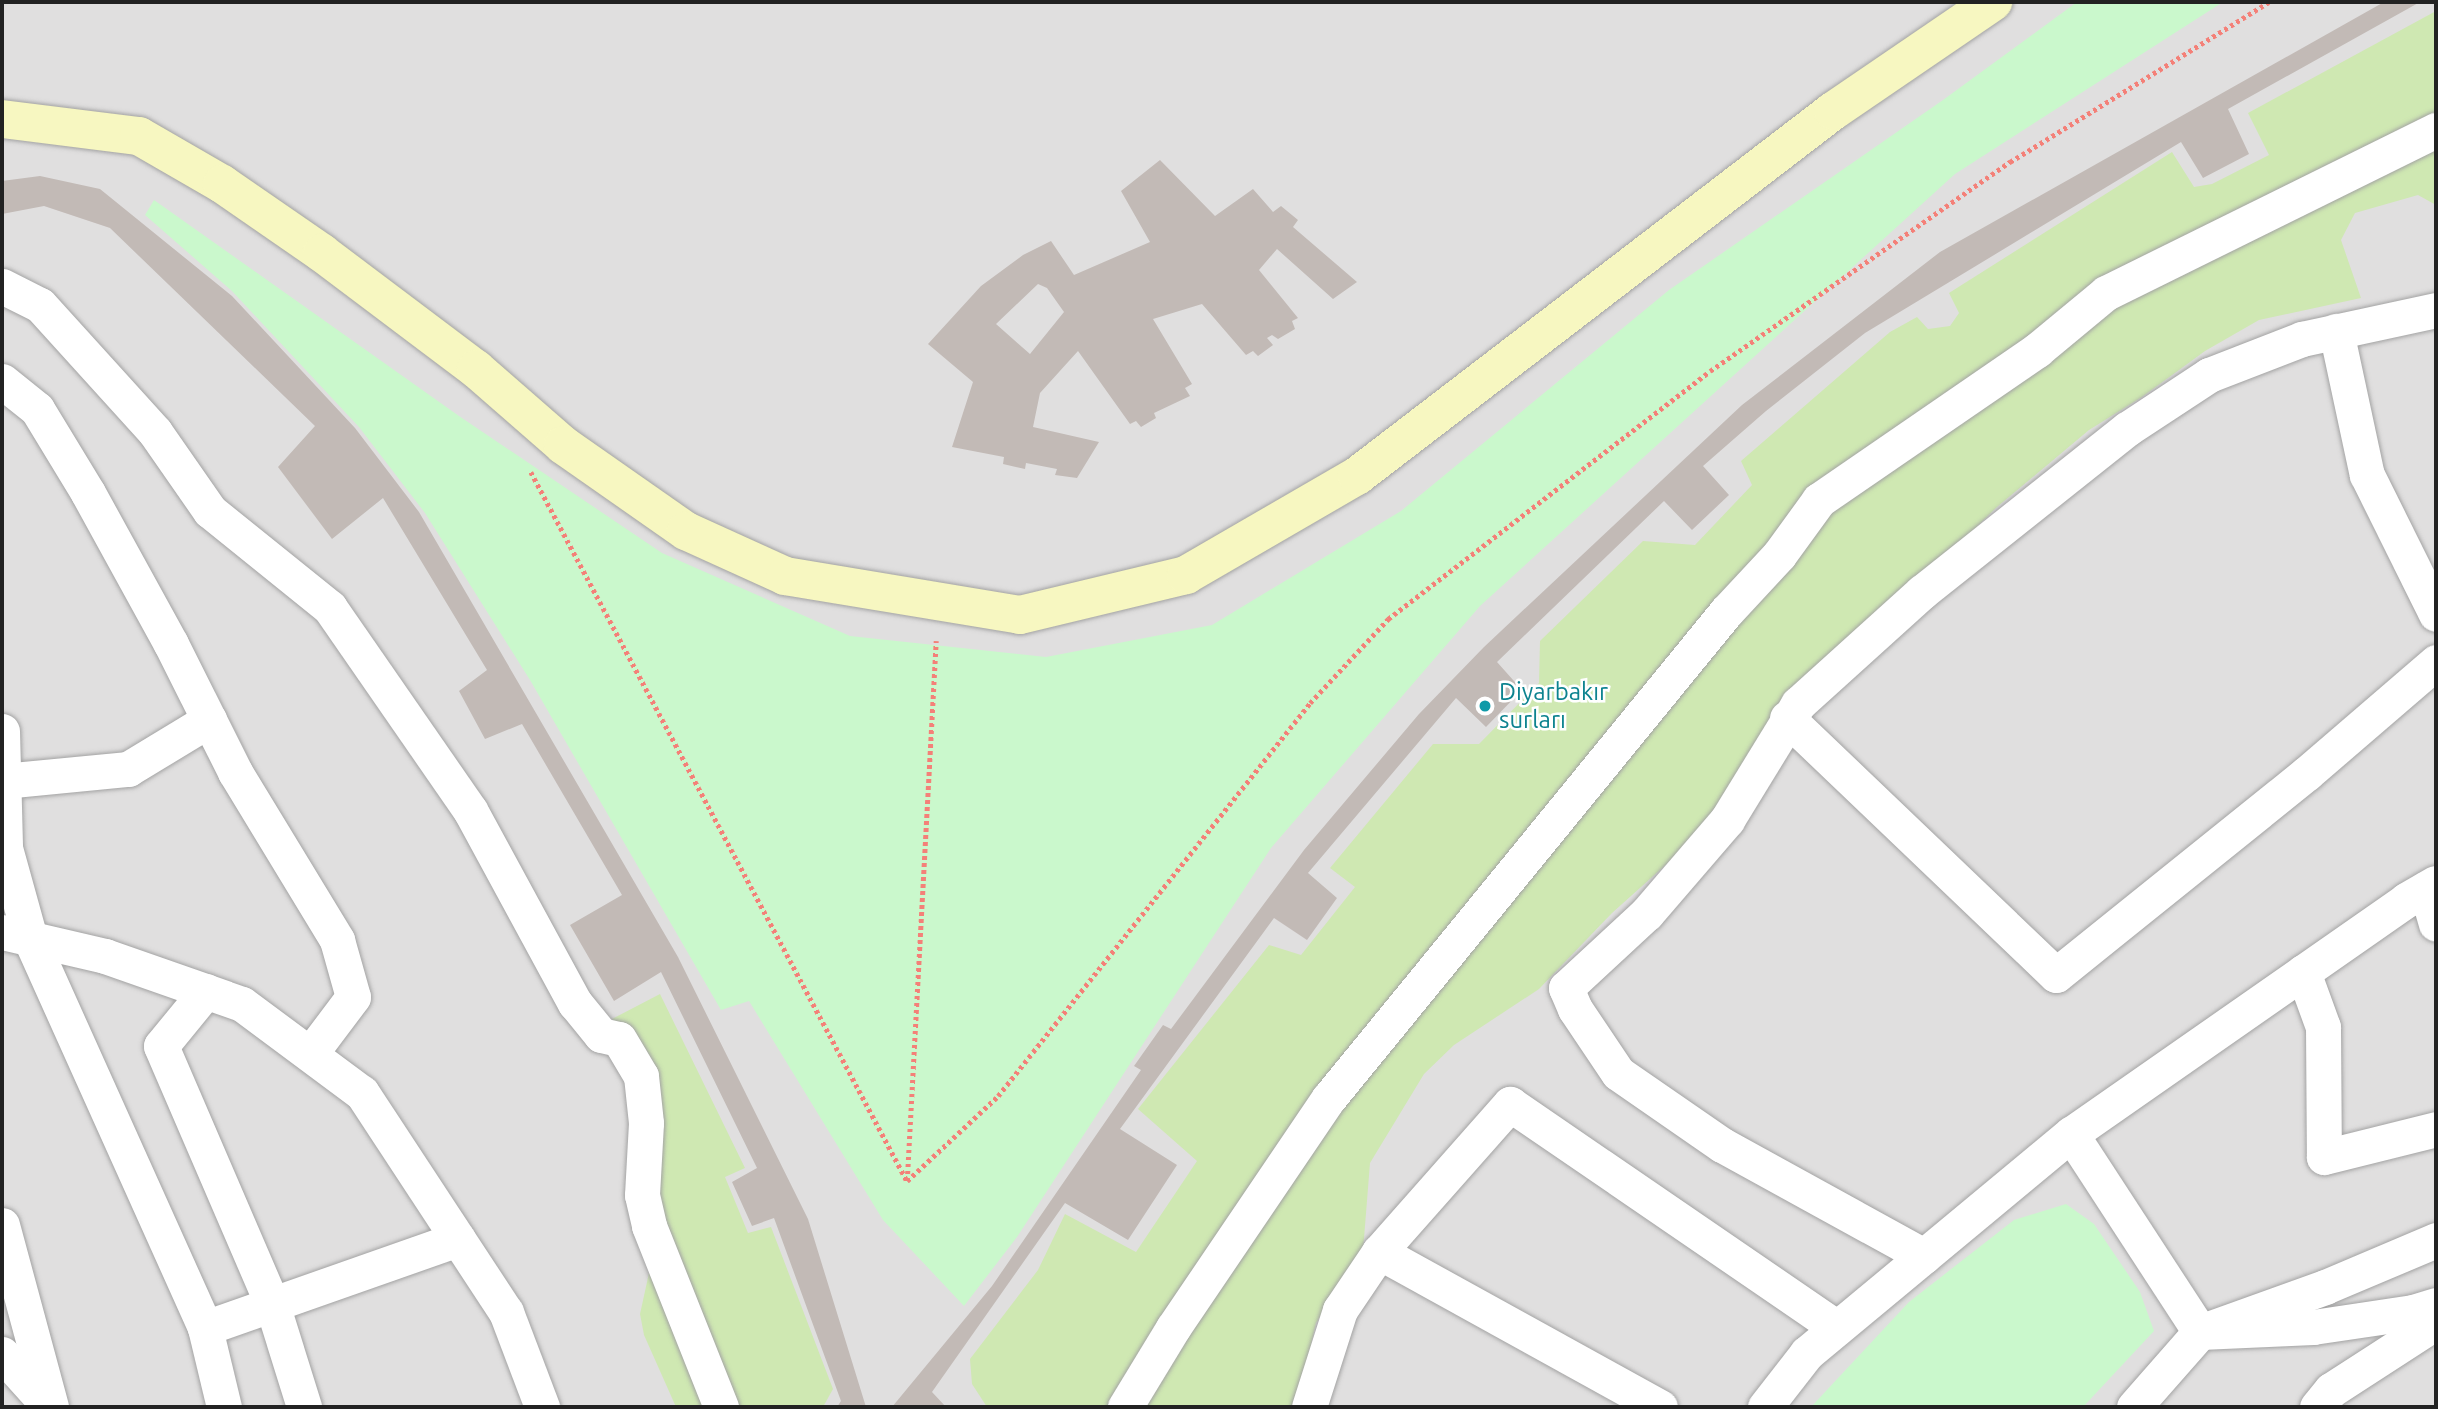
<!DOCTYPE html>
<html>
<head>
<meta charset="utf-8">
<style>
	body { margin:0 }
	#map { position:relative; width:2438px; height:1409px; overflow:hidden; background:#f1eee9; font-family:Ubuntu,sans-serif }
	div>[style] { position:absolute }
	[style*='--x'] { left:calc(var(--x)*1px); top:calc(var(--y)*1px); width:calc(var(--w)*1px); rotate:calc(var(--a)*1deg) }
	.residential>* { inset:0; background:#e0dfdf }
	.grass>* { inset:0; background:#cfe8b2 }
	.park>* { inset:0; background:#caf8cc }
	.building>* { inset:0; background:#c2bab6 }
	.path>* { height:4.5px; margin-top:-2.25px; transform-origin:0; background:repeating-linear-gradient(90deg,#f48078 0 3.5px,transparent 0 7px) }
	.roads { filter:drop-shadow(0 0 2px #a3a3a3) drop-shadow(0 0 2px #a3a3a3) }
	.street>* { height:35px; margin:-17.5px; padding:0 17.5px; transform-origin:17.5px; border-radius:17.5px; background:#fff }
	.secondary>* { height:38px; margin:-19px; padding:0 19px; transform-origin:19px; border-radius:19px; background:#f7f7c1 }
	.dots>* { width:19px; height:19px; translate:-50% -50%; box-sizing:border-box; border:4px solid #fff; border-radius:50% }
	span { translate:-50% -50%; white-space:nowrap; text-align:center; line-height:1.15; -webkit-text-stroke:5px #fff; paint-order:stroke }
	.culture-label { font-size:24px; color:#0d838f }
	.left { translate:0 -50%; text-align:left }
	.frame { position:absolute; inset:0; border:4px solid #222; pointer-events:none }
</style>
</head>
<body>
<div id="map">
	<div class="residential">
		<div style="clip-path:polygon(2px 2px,2436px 2px,2436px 1407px,2px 1407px)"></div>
	</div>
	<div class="grass">
		<div style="clip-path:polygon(2436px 11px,2436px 205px,2418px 195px,2355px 213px,2341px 240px,2361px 298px,2259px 320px,2205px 351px,2142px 397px,2089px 430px,1997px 507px,1914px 588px,1699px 835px,1612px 913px,1539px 989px,1454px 1045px,1424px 1074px,1370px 1163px,1363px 1251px,1316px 1323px,1297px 1407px,987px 1407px,972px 1384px,970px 1359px,1038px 1270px,1065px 1214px,1136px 1252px,1197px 1161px,1138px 1109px,1269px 945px,1301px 955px,1355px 887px,1330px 868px,1433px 744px,1479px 744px,1539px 683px,1540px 641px,1643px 541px,1695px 545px,1752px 485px,1741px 461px,1890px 332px,1917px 317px,1928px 329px,1950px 326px,1959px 313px,1949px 293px,2172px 152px,2194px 187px,2212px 184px,2269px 155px,2248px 113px)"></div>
		<div style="clip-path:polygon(660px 994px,745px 1168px,725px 1177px,748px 1233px,771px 1227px,833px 1389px,823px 1407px,676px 1407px,644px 1335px,640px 1314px,649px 1273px,644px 1066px,612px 1019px)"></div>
	</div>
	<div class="park">
		<div style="clip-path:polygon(2077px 2px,2223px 2px,1955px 174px,1480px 606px,1271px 848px,1017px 1237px,964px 1306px,883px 1220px,749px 1001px,721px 1010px,530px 680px,425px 513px,359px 427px,232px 291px,145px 215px,154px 200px,459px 416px,662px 553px,850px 636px,1046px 657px,1212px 625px,1401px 511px,1669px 290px,1943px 100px)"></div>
		<div style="clip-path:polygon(2066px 1204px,2094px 1224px,2140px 1292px,2154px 1331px,2083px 1407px,1811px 1407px,1909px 1302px,2014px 1220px)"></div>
	</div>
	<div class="building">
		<div style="clip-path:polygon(2384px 2px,2420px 2px,2228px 109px,2249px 154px,2203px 178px,2181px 142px,1865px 333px,1766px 411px,1703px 466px,1729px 495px,1692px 530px,1664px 501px,1497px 662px,1522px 690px,1486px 727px,1456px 698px,1308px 873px,1337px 898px,1307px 940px,1274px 918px,1120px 1129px,1177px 1165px,1128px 1240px,1065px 1203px,932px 1392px,946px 1407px,892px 1407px,992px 1286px,1141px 1070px,1134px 1066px,1163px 1025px,1171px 1029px,1304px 850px,1419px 714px,1484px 647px,1742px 405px,1940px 252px)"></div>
		<div style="clip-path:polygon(evenodd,1160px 160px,1215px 216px,1253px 189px,1273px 212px,1281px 206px,1298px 220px,1293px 227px,1357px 282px,1333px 299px,1277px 249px,1259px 270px,1298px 318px,1292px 321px,1295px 329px,1278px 339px,1272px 335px,1267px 338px,1273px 345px,1258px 356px,1253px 351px,1246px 355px,1202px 304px,1153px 319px,1192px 384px,1185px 388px,1190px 396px,1154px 413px,1156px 418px,1141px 427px,1136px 421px,1130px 424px,1078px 351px,1040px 393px,1033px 427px,1099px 442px,1077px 478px,1055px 475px,1057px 469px,1026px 463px,1025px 469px,1003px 464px,1004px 457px,952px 447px,973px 382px,928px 344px,981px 286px,1023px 255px,1051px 241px,1074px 275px,1150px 242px,1121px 191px,1160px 160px,1038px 284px,1047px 288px,1064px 312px,1030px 354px,996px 324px,1038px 284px)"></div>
		<div style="clip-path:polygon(40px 176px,100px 189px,232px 296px,355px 428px,419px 512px,678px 957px,808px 1219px,866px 1407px,837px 1407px,841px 1401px,774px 1218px,752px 1226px,732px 1182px,757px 1168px,661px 972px,614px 1001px,570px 925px,622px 895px,522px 724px,485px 739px,459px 691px,487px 670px,383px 498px,332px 539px,278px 467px,315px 426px,110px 228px,44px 206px,2px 214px,2px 181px)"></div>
	</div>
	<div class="path">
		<div style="--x:531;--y:472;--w:803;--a:62.06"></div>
		<div style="--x:907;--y:1181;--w:125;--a:-43"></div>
		<div style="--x:998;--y:1096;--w:502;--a:-51.55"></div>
		<div style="--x:1310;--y:703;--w:115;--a:-47.1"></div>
		<div style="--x:1388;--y:619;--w:406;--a:-37.6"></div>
		<div style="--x:1710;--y:371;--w:366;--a:-34.9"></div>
		<div style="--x:2010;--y:162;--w:304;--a:-31.7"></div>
		<div style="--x:907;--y:1181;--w:541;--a:-86.93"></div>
	</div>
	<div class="roads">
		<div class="street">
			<div style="--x:2;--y:286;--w:42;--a:26.6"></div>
			<div style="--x:40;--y:305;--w:171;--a:47.8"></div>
			<div style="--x:155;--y:432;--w:96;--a:55.2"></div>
			<div style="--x:210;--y:511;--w:154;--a:38.9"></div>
			<div style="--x:330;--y:608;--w:246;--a:55.3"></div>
			<div style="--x:470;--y:810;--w:220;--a:61.5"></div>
			<div style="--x:575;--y:1003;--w:41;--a:50.9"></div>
			<div style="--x:601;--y:1035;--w:18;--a:13"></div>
			<div style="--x:619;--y:1039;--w:43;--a:59.3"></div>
			<div style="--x:641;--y:1076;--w:47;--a:83.9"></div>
			<div style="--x:646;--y:1123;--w:72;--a:93.2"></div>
			<div style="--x:642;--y:1195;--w:32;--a:77"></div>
			<div style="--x:649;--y:1226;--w:195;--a:68.3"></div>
			<div style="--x:2336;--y:331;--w:147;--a:77.9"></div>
			<div style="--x:2367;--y:475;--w:155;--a:63.6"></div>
			<div style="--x:2;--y:381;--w:45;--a:38.7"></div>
			<div style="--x:37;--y:409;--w:98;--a:58.7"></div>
			<div style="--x:88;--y:493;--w:172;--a:61.2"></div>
			<div style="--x:171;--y:644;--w:143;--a:63.4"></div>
			<div style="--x:235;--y:772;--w:197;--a:58.7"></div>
			<div style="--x:337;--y:940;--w:59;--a:74.3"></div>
			<div style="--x:353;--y:997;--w:71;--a:127"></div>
			<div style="--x:1787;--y:718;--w:372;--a:43.7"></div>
			<div style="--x:2056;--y:975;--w:322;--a:-38.8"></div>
			<div style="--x:2307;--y:773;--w:170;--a:-40.7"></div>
			<div style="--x:2;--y:731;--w:117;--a:88.5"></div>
			<div style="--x:5;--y:848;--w:93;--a:74.5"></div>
			<div style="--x:30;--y:938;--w:427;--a:65.8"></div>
			<div style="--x:205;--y:1328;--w:81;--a:76.5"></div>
			<div style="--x:3;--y:781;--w:126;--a:-5.5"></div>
			<div style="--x:128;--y:769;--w:95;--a:-31.2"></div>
			<div style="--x:2426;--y:889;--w:36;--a:74"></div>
			<div style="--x:2;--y:932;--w:106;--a:13.1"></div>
			<div style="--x:105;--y:956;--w:145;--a:19.3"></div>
			<div style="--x:242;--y:1004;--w:149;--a:36.6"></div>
			<div style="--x:362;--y:1093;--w:262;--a:56.7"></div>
			<div style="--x:506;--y:1312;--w:102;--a:69.2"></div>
			<div style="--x:2303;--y:972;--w:59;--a:70"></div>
			<div style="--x:2323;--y:1027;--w:130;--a:89.6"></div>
			<div style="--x:2324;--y:1157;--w:115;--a:-14"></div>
			<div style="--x:206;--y:991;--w:71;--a:129.3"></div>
			<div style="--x:161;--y:1046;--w:281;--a:66.7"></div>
			<div style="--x:272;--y:1304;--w:108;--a:72.7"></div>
			<div style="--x:2071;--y:1134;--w:236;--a:56.9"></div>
			<div style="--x:2200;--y:1332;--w:133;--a:-19.8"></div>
			<div style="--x:2325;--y:1287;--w:121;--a:-22.9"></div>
			<div style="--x:2;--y:1225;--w:188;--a:74.9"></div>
			<div style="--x:1379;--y:1252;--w:198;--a:-48.5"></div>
			<div style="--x:1510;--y:1104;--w:396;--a:34.4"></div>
			<div style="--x:1924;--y:1256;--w:230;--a:-151.2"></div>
			<div style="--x:1722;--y:1145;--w:126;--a:-145.3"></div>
			<div style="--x:1618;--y:1073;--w:77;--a:-123.9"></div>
			<div style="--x:1575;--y:1009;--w:23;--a:-113"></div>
			<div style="--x:1566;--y:988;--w:110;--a:-42.8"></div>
			<div style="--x:1647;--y:913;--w:123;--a:-49.3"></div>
			<div style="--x:1727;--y:820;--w:136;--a:-58.5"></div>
			<div style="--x:1798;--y:704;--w:167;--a:-42.1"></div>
			<div style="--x:1922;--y:592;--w:262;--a:-38.5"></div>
			<div style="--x:2127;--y:429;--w:98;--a:-33.4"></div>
			<div style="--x:2209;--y:375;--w:100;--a:-21.2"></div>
			<div style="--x:2302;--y:339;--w:137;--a:-12.2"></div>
			<div style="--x:205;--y:1328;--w:268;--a:-19.4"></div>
			<div style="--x:2;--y:1354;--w:69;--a:48"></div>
			<div style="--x:1125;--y:1407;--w:92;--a:-58.7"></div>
			<div style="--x:1173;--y:1328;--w:278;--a:-55.9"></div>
			<div style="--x:1329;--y:1098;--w:628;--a:-50.76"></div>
			<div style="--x:1726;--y:612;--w:78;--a:-47.1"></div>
			<div style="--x:1779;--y:555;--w:68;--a:-54"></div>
			<div style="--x:1819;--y:500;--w:265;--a:-34.5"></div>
			<div style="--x:2037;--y:350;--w:89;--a:-39.6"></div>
			<div style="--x:2106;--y:293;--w:368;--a:-26.3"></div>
			<div style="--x:1309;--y:1407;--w:102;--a:-72.3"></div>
			<div style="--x:1340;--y:1310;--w:70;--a:-56.1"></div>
			<div style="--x:1379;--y:1252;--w:321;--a:28.9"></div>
			<div style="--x:1765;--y:1407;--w:68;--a:-52.1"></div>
			<div style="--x:1807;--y:1353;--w:343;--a:-39.7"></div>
			<div style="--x:2071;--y:1134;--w:409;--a:-34.9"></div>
			<div style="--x:2406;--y:900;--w:34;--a:-30"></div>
			<div style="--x:2134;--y:1407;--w:100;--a:-48.7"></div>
			<div style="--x:2200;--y:1332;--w:113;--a:-2.5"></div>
			<div style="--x:2313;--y:1327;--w:101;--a:-8.5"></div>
			<div style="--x:2413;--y:1312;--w:24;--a:-17"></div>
			<div style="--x:2317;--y:1407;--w:22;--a:-51"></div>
			<div style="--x:2331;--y:1390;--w:125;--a:-32.9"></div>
		</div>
		<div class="secondary">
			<div style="--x:2;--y:119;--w:138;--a:7.1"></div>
			<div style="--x:139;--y:136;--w:96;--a:30"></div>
			<div style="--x:222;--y:184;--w:121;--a:34.6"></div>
			<div style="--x:322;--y:253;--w:193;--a:37"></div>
			<div style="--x:476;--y:369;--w:116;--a:41.1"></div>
			<div style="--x:563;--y:445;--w:150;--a:35"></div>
			<div style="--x:686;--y:531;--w:109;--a:24.4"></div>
			<div style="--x:785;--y:576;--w:238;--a:9.4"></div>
			<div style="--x:1020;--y:615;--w:171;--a:-13.5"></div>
			<div style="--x:1186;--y:575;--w:198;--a:-30.1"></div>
			<div style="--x:1357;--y:476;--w:600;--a:-37.48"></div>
			<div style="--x:1833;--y:111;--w:194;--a:-34.3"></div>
		</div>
	</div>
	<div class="dots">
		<div style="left:1485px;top:706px;background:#0f9aa8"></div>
	</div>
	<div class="culture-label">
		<span class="left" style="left:1499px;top:706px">Diyarbakır<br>surları</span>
	</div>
	<div class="frame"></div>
</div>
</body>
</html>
